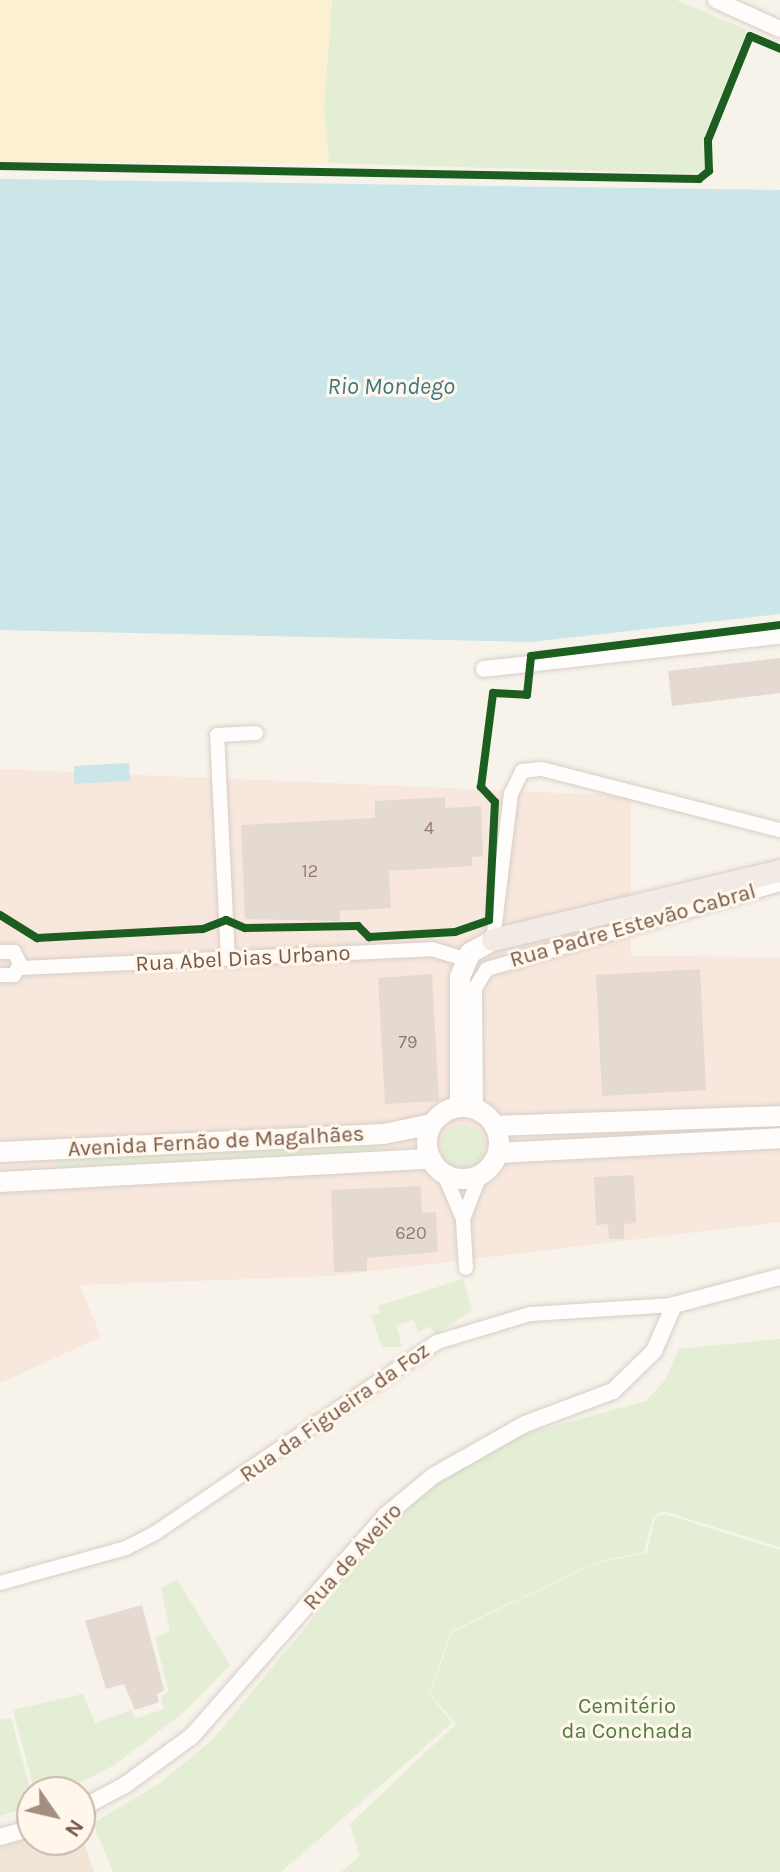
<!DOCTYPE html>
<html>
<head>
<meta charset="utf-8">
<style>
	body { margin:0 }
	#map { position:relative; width:780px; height:1872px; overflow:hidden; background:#f7f2ea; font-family:Karla,sans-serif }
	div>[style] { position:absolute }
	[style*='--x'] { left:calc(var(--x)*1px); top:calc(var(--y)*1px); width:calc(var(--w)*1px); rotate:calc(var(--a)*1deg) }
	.residential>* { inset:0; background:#f1e5d7 }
	.commercial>* { inset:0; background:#f8e7dd }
	.green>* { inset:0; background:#e3eed4 }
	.round { border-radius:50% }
	.sand>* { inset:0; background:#fbf0d2 }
	.water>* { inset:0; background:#cbe6e8 }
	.building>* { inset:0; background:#e4dad2 }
	.roads { filter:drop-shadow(0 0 2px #d6cec7) drop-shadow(0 0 2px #d6cec7) }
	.minor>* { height:14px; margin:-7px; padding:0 7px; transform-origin:7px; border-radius:7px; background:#fefdfc }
	.tertiary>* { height:16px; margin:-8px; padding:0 8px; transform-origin:8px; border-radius:8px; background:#fefdfc }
	.secondary>* { height:20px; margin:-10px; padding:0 10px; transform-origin:10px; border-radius:10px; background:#fefdfc }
	.secondary>.ring { margin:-10px; padding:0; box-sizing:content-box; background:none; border:20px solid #fefdfc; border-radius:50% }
	.trunk>* { height:22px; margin:-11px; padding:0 11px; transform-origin:11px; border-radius:11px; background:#f2eae4 }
	.cycleway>* { height:8px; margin:-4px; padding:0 4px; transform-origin:4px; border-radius:4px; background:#1b5e20 }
	span { translate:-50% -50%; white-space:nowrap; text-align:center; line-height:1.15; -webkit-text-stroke:6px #fff7eb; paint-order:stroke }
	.number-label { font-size:18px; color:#947a6e }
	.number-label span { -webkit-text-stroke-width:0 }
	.street-label { font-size:22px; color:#775849 }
	.park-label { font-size:22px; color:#537d40 }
	.water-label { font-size:24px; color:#3f7984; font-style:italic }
	.north { position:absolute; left:16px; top:1776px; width:80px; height:80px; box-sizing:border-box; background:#fff7eb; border:2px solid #c9b7aa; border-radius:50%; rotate:124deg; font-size:22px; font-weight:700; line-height:32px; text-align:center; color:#775849 }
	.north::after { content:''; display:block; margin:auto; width:28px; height:36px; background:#a48e81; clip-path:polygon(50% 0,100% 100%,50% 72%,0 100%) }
</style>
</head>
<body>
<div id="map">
	<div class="residential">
		<div style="clip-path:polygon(80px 1830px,94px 1872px,0 1872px,0 1842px,32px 1833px,32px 1840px,80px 1840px)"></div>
	</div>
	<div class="commercial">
		<div style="clip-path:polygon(0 769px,631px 796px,631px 956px,780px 957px,780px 1222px,331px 1276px,80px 1285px,101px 1337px,0 1383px)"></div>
	</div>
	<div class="green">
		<div style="clip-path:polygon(332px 0,676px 0,747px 30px,703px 140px,705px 169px,697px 174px,329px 163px,324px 107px)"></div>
		<div class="round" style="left:441px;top:1124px;width:44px;height:44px"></div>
		<div style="clip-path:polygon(378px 1145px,379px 1151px,57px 1167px,57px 1161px)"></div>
		<div style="clip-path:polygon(463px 1279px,472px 1310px,436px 1334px,430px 1326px,418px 1333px,414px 1320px,396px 1325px,402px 1347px,382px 1347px,371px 1316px,380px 1313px,378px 1306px)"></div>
		<div style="clip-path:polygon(780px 1339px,780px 1547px,663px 1511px,653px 1517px,644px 1552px,597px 1562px,451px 1631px,429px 1694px,452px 1723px,281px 1872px,113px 1872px,93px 1823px,160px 1783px,212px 1740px,400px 1514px,459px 1467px,522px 1435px,646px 1401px,665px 1380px,679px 1349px)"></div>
		<div style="clip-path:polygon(664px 1514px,780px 1550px,780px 1872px,341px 1872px,360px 1856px,350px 1824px,456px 1724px,430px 1694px,452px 1632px,597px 1563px,647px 1553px,655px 1518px)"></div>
		<div style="clip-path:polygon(177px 1580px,230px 1665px,183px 1713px,114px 1765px,62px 1792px,35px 1792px,13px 1710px,83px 1694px,95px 1723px,131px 1710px,135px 1719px,164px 1709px,161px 1696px,169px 1692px,155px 1637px,170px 1632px,161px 1588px)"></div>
		<div style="clip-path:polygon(11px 1718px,32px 1796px,18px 1800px,21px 1809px,0 1816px,0 1720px)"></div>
	</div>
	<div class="sand">
		<div style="clip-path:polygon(0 0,332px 0,324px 107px,329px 163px,0 162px)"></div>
	</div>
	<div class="water">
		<div style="clip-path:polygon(0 179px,780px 190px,780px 614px,531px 642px,0 630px)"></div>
		<div style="clip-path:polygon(129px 763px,130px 781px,74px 784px,74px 766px)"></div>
	</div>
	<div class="building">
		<div style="clip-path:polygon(780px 658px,780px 693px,672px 706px,668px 671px)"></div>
		<div style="clip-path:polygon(445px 797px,445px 808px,481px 806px,483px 856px,472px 857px,472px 866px,389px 871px,391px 908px,340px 911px,340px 921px,245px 919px,241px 825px,375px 818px,375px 801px)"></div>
		<div style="clip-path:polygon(700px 969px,706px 1090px,602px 1096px,596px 975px)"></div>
		<div style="clip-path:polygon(432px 974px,439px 1101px,385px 1104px,378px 978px)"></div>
		<div style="clip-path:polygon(634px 1175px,636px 1223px,624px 1224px,624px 1239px,609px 1239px,608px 1224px,596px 1225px,594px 1177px)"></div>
		<div style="clip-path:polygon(421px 1186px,422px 1213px,436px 1212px,438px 1252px,367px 1258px,367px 1271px,334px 1272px,331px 1190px)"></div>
		<div style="clip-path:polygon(142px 1605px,164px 1690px,157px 1694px,159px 1702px,135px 1710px,124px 1684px,106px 1689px,85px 1621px)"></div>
	</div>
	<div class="roads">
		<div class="minor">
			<div style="--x:493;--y:940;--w:147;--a:-83"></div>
			<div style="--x:511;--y:794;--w:25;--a:-64"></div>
			<div style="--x:522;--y:771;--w:20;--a:-6"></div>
			<div style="--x:542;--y:769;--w:246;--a:14.4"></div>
			<div style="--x:0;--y:952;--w:14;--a:0"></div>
			<div style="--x:14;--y:952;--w:13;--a:63"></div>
			<div style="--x:20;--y:964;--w:13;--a:119"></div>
			<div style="--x:14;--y:975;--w:14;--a:180"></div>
			<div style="--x:228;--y:959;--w:224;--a:-92.8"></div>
			<div style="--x:217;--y:735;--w:39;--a:-3"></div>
			<div style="--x:20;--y:968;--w:412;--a:-2.6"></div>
			<div style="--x:432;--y:949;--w:34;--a:17"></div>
			<div style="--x:476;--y:1109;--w:121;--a:-90.5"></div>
			<div style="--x:475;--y:988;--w:22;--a:-58"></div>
			<div style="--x:487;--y:969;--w:305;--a:-16.2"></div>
			<div style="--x:444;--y:1174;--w:49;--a:67.1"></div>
			<div style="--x:463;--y:1219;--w:49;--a:86.5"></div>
			<div style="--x:463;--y:1219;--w:47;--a:-68.9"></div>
			<div style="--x:0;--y:1583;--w:131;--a:-15.5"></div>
			<div style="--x:126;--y:1548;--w:33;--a:-27"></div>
			<div style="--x:155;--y:1533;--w:341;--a:-34.1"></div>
			<div style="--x:437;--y:1342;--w:97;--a:-16.8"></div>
			<div style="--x:530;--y:1314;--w:144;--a:-3.6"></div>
		</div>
		<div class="tertiary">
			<div style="--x:716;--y:0;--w:70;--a:24.4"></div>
			<div style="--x:484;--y:669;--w:298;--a:-6.4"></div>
			<div style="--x:80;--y:1809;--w:51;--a:-28.1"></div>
			<div style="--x:125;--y:1785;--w:83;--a:-36.2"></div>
			<div style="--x:192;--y:1736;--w:293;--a:-48.7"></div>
			<div style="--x:385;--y:1516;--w:62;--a:-39.8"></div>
			<div style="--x:433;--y:1476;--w:106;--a:-29.5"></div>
			<div style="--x:525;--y:1424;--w:94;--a:-20.6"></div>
			<div style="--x:613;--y:1391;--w:57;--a:-44.3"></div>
			<div style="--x:654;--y:1351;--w:50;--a:-66.5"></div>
			<div style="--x:674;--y:1305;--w:110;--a:-14.8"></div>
			<div style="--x:0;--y:1837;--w:33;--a:-16"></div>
		</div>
		<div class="secondary">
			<div style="--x:460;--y:1107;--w:130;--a:-90"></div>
			<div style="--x:460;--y:977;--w:26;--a:-67"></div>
			<div style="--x:470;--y:953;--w:26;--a:-29"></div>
			<div class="ring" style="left:427px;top:1107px;width:52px;height:52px"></div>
			<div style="--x:495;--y:1126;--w:285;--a:-2"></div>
			<div style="--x:0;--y:1152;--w:384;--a:-2.7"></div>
			<div style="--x:384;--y:1134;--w:49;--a:-11.8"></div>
			<div style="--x:498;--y:1153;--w:282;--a:-3"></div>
			<div style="--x:0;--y:1182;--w:432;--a:-3.1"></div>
		</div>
		<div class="trunk">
			<div style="--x:493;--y:940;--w:295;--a:-13.5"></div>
		</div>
	</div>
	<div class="cycleway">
		<div style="--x:0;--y:166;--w:699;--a:1.07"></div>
		<div style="--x:699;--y:179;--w:13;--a:-39"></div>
		<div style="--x:709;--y:171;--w:31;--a:-92"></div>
		<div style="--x:708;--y:140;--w:112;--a:-68"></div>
		<div style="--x:750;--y:36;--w:33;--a:23"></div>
		<div style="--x:0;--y:915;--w:44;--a:31.9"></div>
		<div style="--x:37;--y:938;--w:166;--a:-3.1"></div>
		<div style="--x:203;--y:929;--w:25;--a:-21"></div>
		<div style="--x:226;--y:920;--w:21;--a:23"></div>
		<div style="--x:245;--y:928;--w:113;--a:-1"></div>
		<div style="--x:358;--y:926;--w:16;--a:45"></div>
		<div style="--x:369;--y:937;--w:86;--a:-3.3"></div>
		<div style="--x:455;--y:932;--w:36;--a:-19"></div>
		<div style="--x:489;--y:920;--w:118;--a:-87.1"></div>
		<div style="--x:495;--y:802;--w:21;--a:-133"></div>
		<div style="--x:481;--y:787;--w:95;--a:-82.7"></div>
		<div style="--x:493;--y:693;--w:34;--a:3"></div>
		<div style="--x:527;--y:695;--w:39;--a:-84"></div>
		<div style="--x:531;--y:656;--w:251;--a:-7.1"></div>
	</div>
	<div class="number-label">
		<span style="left:429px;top:828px">4</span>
		<span style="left:310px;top:871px">12</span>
		<span style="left:408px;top:1042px">79</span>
		<span style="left:411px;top:1233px">620</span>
	</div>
	<div class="street-label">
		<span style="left:633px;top:926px;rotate:-16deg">Rua Padre Estevão Cabral</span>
		<span style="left:243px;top:959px;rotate:-3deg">Rua Abel Dias Urbano</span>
		<span style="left:216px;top:1142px;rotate:-3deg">Avenida Fernão de Magalhães</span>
		<span style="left:335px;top:1413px;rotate:-35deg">Rua da Figueira da Foz</span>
		<span style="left:353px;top:1557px;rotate:-48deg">Rua de Aveiro</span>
	</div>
	<div class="park-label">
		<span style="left:627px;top:1719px">Cemitério<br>da Conchada</span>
	</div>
	<div class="water-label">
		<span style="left:391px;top:387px">Rio Mondego</span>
	</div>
	<div class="north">N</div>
</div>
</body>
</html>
